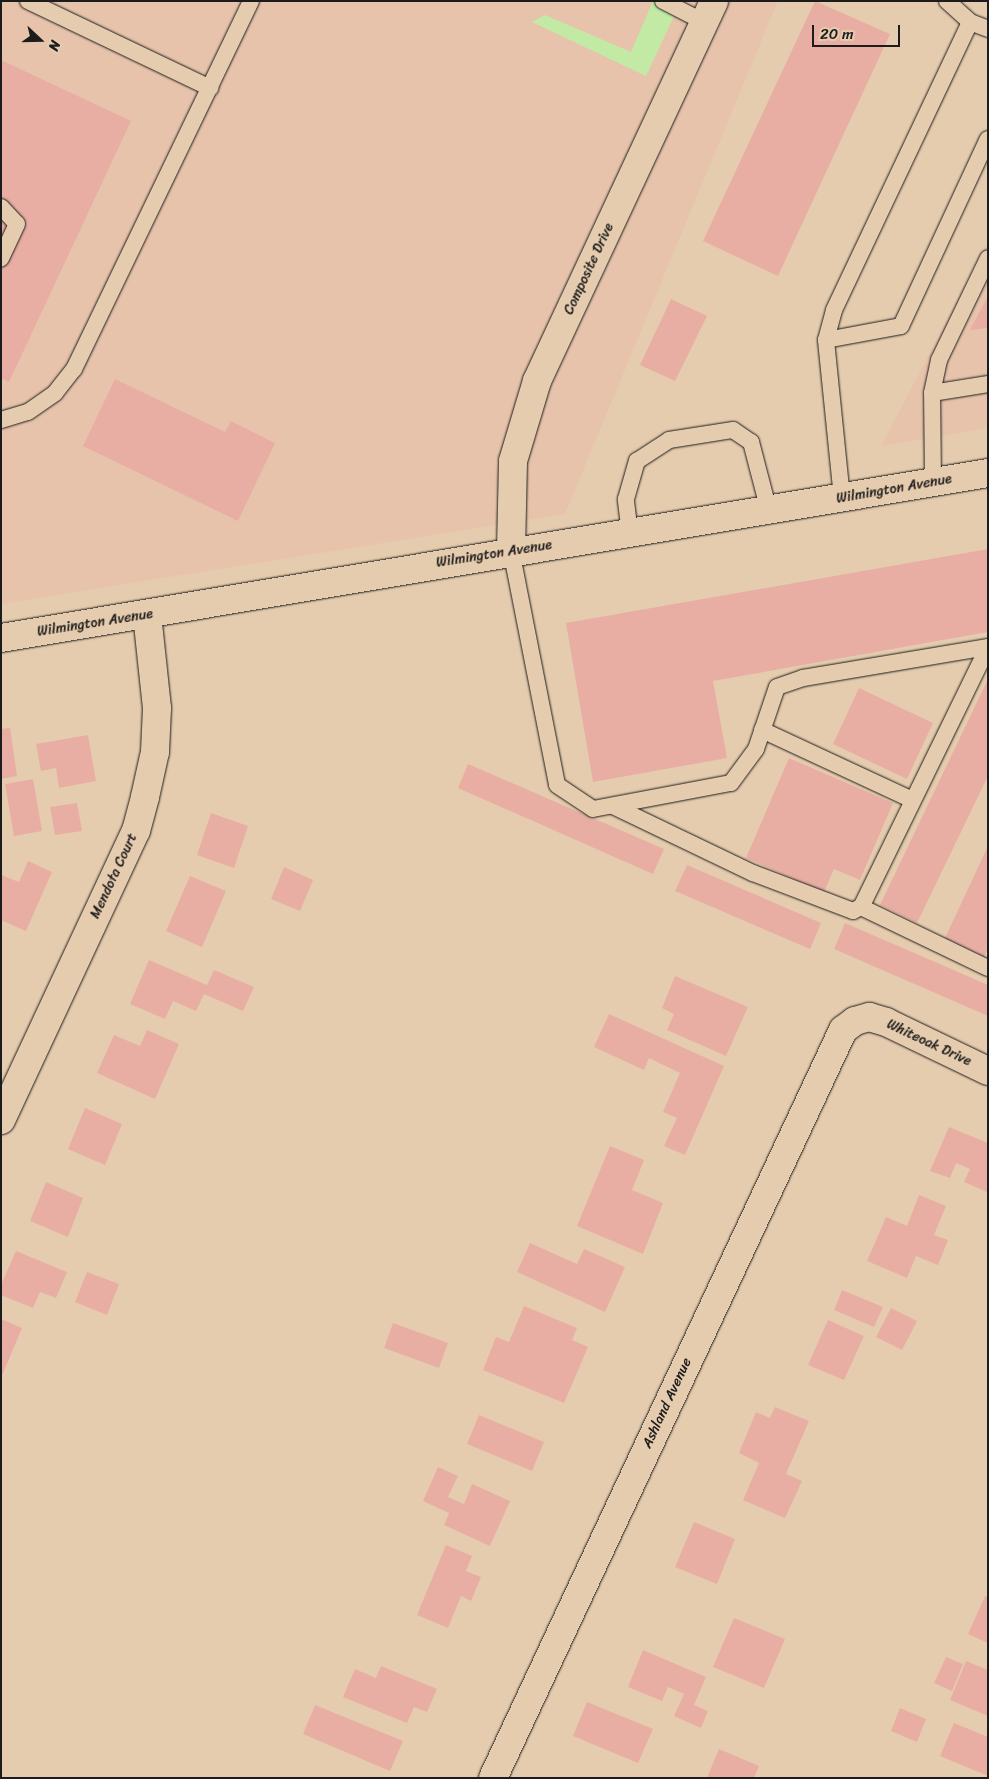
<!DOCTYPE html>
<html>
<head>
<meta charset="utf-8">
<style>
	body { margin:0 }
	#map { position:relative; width:989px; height:1779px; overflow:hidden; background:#e6ccae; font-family:Sriracha,sans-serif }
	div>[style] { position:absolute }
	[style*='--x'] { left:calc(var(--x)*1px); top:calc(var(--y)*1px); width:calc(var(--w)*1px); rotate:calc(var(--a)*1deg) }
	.built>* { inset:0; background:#e7c3ab }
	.green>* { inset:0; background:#c3eaa5 }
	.building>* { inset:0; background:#e8aea4 }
	.roads { filter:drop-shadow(0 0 1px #1c1c1c) drop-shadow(0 0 1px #1c1c1c) }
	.lane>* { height:16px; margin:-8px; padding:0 8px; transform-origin:8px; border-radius:8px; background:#e6ccae }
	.street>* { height:28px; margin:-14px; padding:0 14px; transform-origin:14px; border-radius:14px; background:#e6ccae }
	.primary>* { height:28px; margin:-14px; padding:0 14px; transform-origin:14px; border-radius:14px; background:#e6ccae }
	span { translate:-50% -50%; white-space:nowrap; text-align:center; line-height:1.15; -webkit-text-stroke:4px #e6ccae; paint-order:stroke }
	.street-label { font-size:14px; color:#1c1c1c }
	.frame { position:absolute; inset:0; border:2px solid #1c1c1c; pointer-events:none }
	.north { position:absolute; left:15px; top:15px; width:50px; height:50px; -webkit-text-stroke:4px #e6ccae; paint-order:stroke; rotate:111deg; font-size:14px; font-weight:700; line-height:20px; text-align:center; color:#1c1c1c }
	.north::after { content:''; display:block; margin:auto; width:18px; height:22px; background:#1c1c1c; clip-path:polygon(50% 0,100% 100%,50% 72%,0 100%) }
	.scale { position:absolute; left:812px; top:25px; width:88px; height:22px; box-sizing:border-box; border:2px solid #1c1c1c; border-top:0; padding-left:6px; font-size:15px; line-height:18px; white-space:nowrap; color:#1c1c1c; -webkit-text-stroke:4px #e6ccae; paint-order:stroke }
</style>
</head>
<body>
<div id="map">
	<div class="built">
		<div style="clip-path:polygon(1px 1px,778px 1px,565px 514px,1px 604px)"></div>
		<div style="clip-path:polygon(988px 243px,988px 428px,881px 446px)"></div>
	</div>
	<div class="green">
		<div style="clip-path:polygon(653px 1px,681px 1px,646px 76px,532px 22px,545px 15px,631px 52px)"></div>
	</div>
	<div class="building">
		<div style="clip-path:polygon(815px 1px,890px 34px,778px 276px,703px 241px)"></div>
		<div style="clip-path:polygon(1px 60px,131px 121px,9px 382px,1px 378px)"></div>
		<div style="clip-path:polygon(988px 296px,988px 328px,970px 330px)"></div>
		<div style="clip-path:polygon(671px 299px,707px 316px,675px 381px,640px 365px)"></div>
		<div style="clip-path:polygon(115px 379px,225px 432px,231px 421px,275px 443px,238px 521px,83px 446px)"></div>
		<div style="clip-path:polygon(988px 549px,988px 632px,713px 681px,727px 758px,593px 782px,566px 623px)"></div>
		<div style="clip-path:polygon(988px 679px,988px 776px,917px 923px,880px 905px)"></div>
		<div style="clip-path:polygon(859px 688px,933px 723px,907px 779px,833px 744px)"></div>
		<div style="clip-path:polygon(10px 728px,17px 776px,1px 779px,1px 729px)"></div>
		<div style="clip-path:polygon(88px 735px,96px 781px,59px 788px,56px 768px,41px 771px,36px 744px)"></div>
		<div style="clip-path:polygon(789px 758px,893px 803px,860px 880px,834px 869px,824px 892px,746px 858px)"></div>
		<div style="clip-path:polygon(468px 764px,664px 849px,653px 874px,458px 788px)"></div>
		<div style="clip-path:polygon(33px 779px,42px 831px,14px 836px,5px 784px)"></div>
		<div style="clip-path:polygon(77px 803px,82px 831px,55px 835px,50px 807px)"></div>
		<div style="clip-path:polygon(211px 813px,248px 826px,234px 868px,197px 855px)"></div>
		<div style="clip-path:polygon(988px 846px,988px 948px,984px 957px,945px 938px)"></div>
		<div style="clip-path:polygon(28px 861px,52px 872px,26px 931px,1px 920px,1px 875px,19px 882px)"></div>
		<div style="clip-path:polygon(687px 865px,821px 923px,810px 949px,675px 891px)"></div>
		<div style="clip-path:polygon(284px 867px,313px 880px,300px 911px,271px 899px)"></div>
		<div style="clip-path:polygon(190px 876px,226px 891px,202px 947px,166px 931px)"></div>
		<div style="clip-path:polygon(845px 923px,988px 985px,988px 1016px,834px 949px)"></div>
		<div style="clip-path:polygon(149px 960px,207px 985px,214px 970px,254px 987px,243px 1011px,204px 994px,196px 1011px,173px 1001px,165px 1019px,130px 1004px)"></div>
		<div style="clip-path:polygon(675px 976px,748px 1007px,726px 1056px,667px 1030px,674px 1014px,662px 1008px)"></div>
		<div style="clip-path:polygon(609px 1014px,724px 1066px,685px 1155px,664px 1146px,677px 1118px,663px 1112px,680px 1073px,649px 1058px,644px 1070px,594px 1047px)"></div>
		<div style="clip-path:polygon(147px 1030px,179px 1044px,155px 1099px,97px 1073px,114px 1035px,140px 1046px)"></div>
		<div style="clip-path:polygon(85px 1108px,122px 1124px,105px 1165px,68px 1149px)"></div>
		<div style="clip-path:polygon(949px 1127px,988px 1143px,987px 1192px,964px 1182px,970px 1169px,956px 1163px,950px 1178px,930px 1171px)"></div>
		<div style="clip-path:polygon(610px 1146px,644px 1160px,632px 1190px,663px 1203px,643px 1254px,577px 1226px)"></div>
		<div style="clip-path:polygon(46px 1182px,83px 1198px,68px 1237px,30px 1221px)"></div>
		<div style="clip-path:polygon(919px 1195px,946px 1206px,934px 1235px,948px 1240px,938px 1265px,916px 1256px,907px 1278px,867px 1261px,886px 1217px,907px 1226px)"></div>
		<div style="clip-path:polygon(530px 1243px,577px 1264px,584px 1249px,625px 1267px,605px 1312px,517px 1272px)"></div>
		<div style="clip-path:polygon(16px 1251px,67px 1272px,56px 1298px,40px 1292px,33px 1308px,1px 1295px,1px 1285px)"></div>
		<div style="clip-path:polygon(87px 1272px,119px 1284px,107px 1315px,75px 1302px)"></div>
		<div style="clip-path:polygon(842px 1290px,883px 1307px,874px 1327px,834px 1310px)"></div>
		<div style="clip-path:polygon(524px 1306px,577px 1328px,572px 1340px,588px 1347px,564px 1403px,483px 1370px,496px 1337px,509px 1342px)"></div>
		<div style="clip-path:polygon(891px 1308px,917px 1321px,902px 1350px,876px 1337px)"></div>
		<div style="clip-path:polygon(1px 1319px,22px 1328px,1px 1378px)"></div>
		<div style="clip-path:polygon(828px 1320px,864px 1336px,844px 1380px,808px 1365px)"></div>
		<div style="clip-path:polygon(393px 1323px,448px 1343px,439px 1368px,384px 1348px)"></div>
		<div style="clip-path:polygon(775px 1407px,809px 1421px,786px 1474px,802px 1481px,785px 1518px,743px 1500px,759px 1463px,739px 1453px,756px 1412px,770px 1418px)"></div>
		<div style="clip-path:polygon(479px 1415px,544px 1442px,532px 1471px,467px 1444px)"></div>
		<div style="clip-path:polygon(438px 1467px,458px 1476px,448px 1497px,464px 1504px,472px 1484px,510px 1501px,490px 1546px,444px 1525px,449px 1513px,423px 1501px)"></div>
		<div style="clip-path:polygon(694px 1522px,735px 1539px,717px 1584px,675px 1567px)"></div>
		<div style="clip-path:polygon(446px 1545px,472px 1556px,466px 1571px,481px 1577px,471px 1601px,461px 1596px,448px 1628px,417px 1615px)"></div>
		<div style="clip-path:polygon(985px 1596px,988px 1597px,988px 1643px,968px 1634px)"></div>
		<div style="clip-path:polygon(734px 1618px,785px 1639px,764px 1688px,713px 1667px)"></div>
		<div style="clip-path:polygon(643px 1650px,706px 1677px,694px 1705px,708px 1711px,701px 1728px,674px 1716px,684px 1694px,668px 1687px,662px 1701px,628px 1687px)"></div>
		<div style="clip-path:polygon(946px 1657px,963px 1664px,952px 1691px,934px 1683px)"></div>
		<div style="clip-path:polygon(966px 1661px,988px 1670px,988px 1716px,950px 1700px)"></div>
		<div style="clip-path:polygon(381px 1666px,437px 1689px,427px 1712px,414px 1707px,407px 1723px,343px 1697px,355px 1669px,376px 1678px)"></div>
		<div style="clip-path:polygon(587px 1702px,653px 1729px,638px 1763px,573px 1736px)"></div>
		<div style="clip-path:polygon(315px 1705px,403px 1741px,390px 1771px,303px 1734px)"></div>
		<div style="clip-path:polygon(900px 1708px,926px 1719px,917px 1742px,891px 1731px)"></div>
		<div style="clip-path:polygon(954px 1723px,988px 1737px,988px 1776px,940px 1756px)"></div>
		<div style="clip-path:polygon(719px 1749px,759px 1766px,754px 1778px,707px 1778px)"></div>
	</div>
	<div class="roads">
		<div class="lane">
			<div style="--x:28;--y:1;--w:202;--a:25.5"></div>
			<div style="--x:663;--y:1;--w:46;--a:27.1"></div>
			<div style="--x:947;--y:1;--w:31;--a:42"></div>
			<div style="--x:1;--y:207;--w:23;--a:47"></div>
			<div style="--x:17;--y:224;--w:38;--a:115"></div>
			<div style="--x:826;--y:340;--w:76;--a:-10.6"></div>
			<div style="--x:901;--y:326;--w:206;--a:-65.1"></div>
			<div style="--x:932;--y:393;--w:57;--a:-9.1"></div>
			<div style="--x:1;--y:420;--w:28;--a:-17"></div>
			<div style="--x:28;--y:412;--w:33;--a:-35"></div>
			<div style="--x:55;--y:393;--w:31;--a:-52"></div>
			<div style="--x:74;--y:369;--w:408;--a:-64.3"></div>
			<div style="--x:933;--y:482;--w:89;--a:-90.6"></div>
			<div style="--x:932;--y:393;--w:34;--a:-78"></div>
			<div style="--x:939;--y:360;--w:113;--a:-64.3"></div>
			<div style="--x:842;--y:498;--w:159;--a:-95.8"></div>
			<div style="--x:826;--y:340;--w:31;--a:-75"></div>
			<div style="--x:834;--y:310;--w:318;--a:-64.7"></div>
			<div style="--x:970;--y:22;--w:19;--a:21"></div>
			<div style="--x:630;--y:534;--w:35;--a:-97"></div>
			<div style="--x:626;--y:499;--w:40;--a:-74"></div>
			<div style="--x:637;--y:461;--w:38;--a:-33"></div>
			<div style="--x:669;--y:440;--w:65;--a:-8.9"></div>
			<div style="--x:733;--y:430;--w:22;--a:34"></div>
			<div style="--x:751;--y:442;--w:71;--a:75.4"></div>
			<div style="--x:511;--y:550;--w:239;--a:78.9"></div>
			<div style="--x:557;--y:785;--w:43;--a:33.7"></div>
			<div style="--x:593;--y:809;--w:140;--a:-10.7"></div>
			<div style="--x:731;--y:783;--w:42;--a:-53.7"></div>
			<div style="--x:756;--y:749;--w:65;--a:-71.3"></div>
			<div style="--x:777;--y:687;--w:28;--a:-19"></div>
			<div style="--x:803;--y:678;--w:188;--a:-9.5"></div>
			<div style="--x:988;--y:647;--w:289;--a:116"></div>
			<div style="--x:861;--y:907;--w:141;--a:25.7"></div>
			<div style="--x:762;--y:730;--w:166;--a:24.9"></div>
			<div style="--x:613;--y:806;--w:155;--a:25.6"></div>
			<div style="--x:753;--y:873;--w:107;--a:20.8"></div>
			<div style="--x:853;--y:911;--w:9;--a:-27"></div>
		</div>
		<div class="street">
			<div style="--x:511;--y:550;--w:89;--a:-88.7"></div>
			<div style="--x:513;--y:461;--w:84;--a:-73.3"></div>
			<div style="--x:537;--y:381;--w:419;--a:-65"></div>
			<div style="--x:1;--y:1120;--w:319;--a:-65"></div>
			<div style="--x:136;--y:831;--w:35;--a:-75"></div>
			<div style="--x:145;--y:797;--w:46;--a:-77.5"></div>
			<div style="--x:155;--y:752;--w:44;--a:-87.4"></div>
			<div style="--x:157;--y:708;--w:94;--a:-96.1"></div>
			<div style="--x:493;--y:1778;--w:826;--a:-64.92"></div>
			<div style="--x:843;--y:1030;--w:15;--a:-37"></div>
			<div style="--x:855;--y:1021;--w:15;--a:-16"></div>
			<div style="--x:869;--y:1017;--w:18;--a:16"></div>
			<div style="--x:886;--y:1022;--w:113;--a:25.7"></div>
		</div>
		<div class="primary">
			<div style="--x:1;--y:638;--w:1001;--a:-9.49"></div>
		</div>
	</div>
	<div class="street-label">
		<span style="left:589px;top:269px;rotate:-65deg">Composite Drive</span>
		<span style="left:894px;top:489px;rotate:-10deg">Wilmington Avenue</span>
		<span style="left:494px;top:554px;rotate:-9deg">Wilmington Avenue</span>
		<span style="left:95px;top:623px;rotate:-9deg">Wilmington Avenue</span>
		<span style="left:114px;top:876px;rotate:-65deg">Mendota Court</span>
		<span style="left:929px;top:1043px;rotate:25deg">Whiteoak Drive</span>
		<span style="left:667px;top:1403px;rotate:-65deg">Ashland Avenue</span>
	</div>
	<div class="frame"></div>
	<div class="north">N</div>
	<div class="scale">20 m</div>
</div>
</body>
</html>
